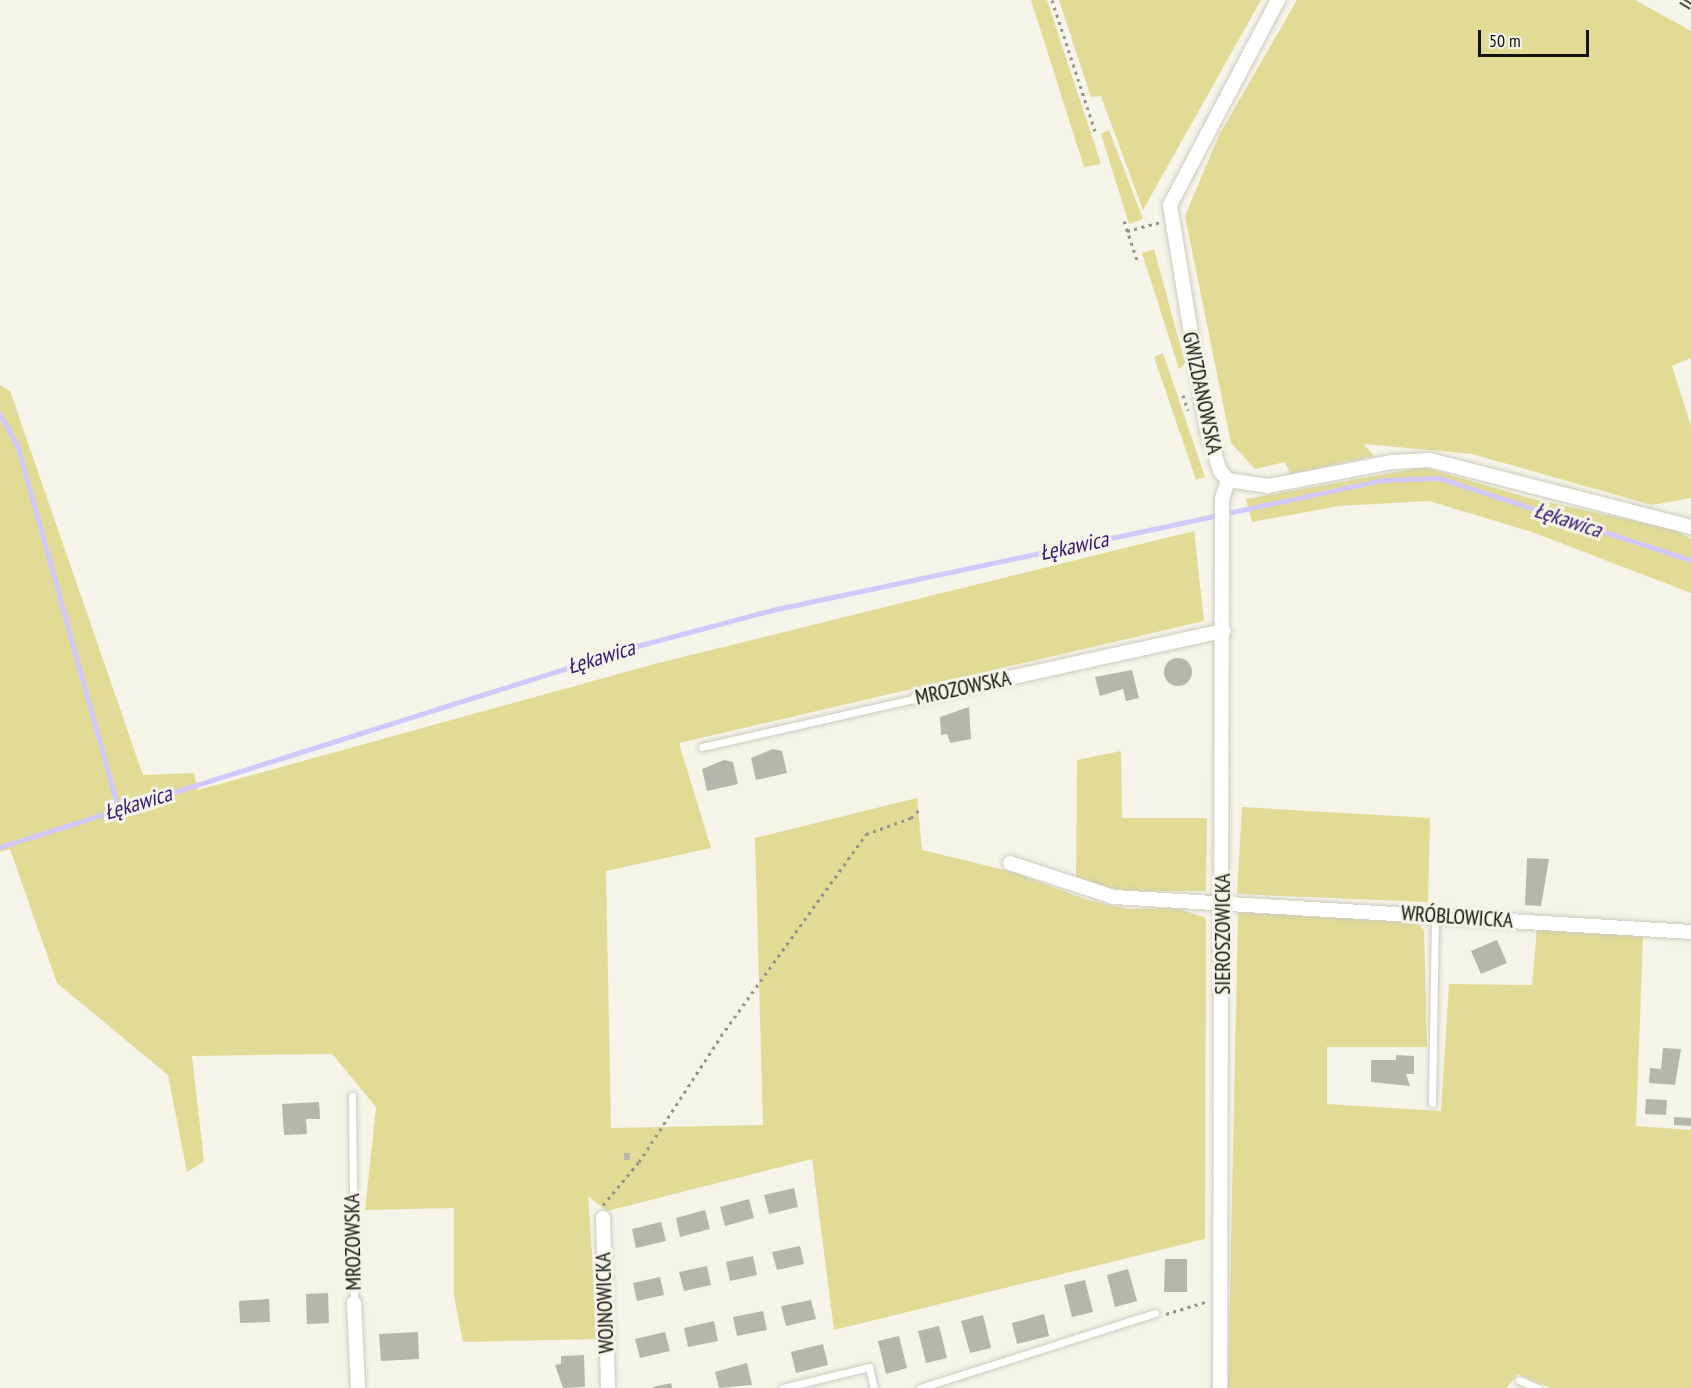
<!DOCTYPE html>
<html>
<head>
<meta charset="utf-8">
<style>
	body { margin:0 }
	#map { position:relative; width:1691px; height:1388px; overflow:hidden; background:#f4f4e9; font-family:"PT Sans Narrow",sans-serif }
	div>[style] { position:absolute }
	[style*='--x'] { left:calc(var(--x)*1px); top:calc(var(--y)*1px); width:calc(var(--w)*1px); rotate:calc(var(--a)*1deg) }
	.green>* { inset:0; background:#e2db96 }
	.stream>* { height:4.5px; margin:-2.25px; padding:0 2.25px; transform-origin:2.25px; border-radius:2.25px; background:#d1c8fb }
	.building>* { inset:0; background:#b7b6ac }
	.round { border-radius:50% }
	.path>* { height:3px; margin-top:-1.5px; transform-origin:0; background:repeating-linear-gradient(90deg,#94948c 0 3px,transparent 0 7.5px) }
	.roads { filter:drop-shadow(0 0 2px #cccbc1) drop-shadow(0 0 2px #cccbc1) }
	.lane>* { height:7px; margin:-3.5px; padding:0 3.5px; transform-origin:3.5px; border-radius:3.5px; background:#fff }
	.street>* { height:14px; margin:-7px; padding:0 7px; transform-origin:7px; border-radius:7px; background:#fff }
	.rail>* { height:7px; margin-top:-3.5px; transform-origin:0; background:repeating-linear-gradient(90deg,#f4f4e9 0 14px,#4b4b46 0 28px); box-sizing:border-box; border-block:2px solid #4b4b46 }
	span { translate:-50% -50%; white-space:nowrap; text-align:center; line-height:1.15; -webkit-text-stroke:6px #f4f4e9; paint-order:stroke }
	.street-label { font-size:21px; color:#11110e }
	.water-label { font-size:22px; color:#371573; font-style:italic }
	.scale { position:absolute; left:1478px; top:30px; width:111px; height:27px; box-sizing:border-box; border:3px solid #11110e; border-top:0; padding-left:8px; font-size:18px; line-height:21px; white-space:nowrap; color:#11110e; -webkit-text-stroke:4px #f4f4e9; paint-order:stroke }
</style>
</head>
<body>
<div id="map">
	<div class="green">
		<div style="clip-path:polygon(1031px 0,1047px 0,1101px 164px,1084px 167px)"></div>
		<div style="clip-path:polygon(1059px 0,1261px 0,1143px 210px,1101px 96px,1091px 97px)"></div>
		<div style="clip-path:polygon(1297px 0,1635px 0,1691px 31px,1691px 358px,1672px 366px,1691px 426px,1691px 498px,1652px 505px,1472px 454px,1364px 444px,1374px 456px,1290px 474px,1285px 462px,1255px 469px,1231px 443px,1185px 216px,1219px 135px)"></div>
		<div style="clip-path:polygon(1109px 130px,1143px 219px,1129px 224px,1101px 134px)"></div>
		<div style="clip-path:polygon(1154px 249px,1185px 363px,1179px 369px,1142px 253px)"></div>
		<div style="clip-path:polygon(1163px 353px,1205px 477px,1196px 480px,1154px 357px)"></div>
		<div style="clip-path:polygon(0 385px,10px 391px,143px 775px,194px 773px,198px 790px,658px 663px,1194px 531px,1204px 621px,679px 743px,711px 848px,606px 871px,611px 1128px,763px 1125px,755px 838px,917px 798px,922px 850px,1009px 871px,1088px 900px,1128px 909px,1177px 908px,1206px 918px,1205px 1239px,834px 1330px,812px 1159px,607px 1211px,588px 1196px,598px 1339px,463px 1342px,454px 1296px,454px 1208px,365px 1210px,376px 1107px,332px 1054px,192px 1056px,204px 1161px,187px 1172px,168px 1075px,57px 983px,10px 849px,0 852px)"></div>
		<div style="clip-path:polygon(1423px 467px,1529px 498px,1675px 530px,1691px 539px,1691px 593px,1532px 532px,1429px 501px,1339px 506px,1252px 522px,1246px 499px)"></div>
		<div style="clip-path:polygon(1121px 751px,1122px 818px,1207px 818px,1206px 891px,1118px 891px,1076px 877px,1077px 760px)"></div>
		<div style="clip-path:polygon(1242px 807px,1430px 818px,1428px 902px,1237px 894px)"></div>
		<div style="clip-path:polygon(1238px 912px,1415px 921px,1424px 930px,1427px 1047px,1327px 1047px,1327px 1104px,1441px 1111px,1449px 984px,1532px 985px,1537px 928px,1643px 935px,1636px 1126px,1691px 1130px,1691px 1388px,1551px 1388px,1517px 1374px,1507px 1388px,1228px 1388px)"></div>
	</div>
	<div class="stream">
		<div style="--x:0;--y:414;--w:37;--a:61"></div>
		<div style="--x:18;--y:446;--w:379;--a:74.5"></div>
		<div style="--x:1232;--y:512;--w:153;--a:-12"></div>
		<div style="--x:1382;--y:480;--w:57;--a:-2"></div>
		<div style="--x:1439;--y:478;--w:265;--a:18"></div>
		<div style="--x:0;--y:847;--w:668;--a:-17.51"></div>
		<div style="--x:637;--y:646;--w:140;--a:-14.9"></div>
		<div style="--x:772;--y:610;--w:453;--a:-12"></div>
	</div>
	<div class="building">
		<div class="round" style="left:1164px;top:658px;width:28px;height:28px"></div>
		<div style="clip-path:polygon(1132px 670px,1139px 698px,1126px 701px,1123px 689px,1100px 696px,1095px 677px)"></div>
		<div style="clip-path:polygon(969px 707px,971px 739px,950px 743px,947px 734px,941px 735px,940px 717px)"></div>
		<div style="clip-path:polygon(773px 749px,782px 751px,787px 773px,756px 780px,751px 758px)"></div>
		<div style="clip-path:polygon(724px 760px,733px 762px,738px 784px,707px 791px,702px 769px)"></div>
		<div style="clip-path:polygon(1527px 858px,1549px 859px,1541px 906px,1525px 905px)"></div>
		<div style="clip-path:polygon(1497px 940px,1507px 963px,1481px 974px,1471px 951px)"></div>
		<div style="clip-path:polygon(1663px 1048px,1681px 1049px,1675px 1085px,1649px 1083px,1650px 1068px,1661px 1069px)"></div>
		<div style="clip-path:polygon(1396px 1055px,1414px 1056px,1414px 1074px,1406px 1074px,1410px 1086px,1371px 1082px,1371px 1060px,1396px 1060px)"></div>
		<div style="clip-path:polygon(1646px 1099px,1667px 1100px,1666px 1115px,1645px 1114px)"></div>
		<div style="clip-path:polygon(319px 1102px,320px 1119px,306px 1119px,307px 1134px,284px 1135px,282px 1104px)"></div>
		<div style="clip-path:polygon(1674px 1117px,1691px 1118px,1691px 1126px,1674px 1125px)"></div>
		<div style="clip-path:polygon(624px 1153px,630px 1153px,630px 1160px,624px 1160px)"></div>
		<div style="clip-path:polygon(794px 1188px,798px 1207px,769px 1214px,764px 1195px)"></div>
		<div style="clip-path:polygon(749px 1199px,754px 1218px,725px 1226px,720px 1207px)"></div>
		<div style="clip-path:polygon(705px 1210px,710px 1229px,680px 1237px,676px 1218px)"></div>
		<div style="clip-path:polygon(661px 1222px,666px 1241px,636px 1248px,632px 1229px)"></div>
		<div style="clip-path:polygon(800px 1246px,804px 1264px,777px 1270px,772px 1252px)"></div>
		<div style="clip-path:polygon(753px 1256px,757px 1275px,730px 1281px,726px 1262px)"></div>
		<div style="clip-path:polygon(1165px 1259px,1187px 1259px,1187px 1292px,1164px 1292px)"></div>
		<div style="clip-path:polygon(707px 1266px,711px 1285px,684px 1291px,679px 1272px)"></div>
		<div style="clip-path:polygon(1128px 1269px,1137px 1301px,1115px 1307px,1107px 1275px)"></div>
		<div style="clip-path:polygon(660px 1277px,664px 1295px,637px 1301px,633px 1283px)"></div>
		<div style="clip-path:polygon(1085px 1280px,1093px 1312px,1072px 1317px,1064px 1285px)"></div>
		<div style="clip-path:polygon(328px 1293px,329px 1323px,307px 1324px,306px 1294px)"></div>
		<div style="clip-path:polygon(269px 1299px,270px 1322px,240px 1323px,239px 1301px)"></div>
		<div style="clip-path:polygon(811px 1300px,816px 1319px,786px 1326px,781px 1306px)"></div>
		<div style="clip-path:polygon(763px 1311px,767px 1330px,737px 1336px,733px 1317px)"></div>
		<div style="clip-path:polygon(1044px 1314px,1049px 1336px,1017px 1344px,1012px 1323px)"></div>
		<div style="clip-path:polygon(983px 1315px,991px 1348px,970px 1353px,961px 1321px)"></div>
		<div style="clip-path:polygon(714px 1321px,718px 1341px,688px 1347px,684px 1328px)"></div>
		<div style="clip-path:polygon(939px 1326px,947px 1358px,926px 1363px,918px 1331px)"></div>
		<div style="clip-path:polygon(418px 1332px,419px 1359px,381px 1361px,379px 1334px)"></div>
		<div style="clip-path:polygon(665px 1332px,670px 1351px,640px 1358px,635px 1339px)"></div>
		<div style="clip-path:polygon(899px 1336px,907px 1368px,886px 1374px,878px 1341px)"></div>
		<div style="clip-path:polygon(823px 1344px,828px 1365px,796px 1373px,791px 1352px)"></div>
		<div style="clip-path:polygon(584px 1355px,585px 1387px,563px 1388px,555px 1365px,561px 1364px,561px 1356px)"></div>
		<div style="clip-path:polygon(747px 1363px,752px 1385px,719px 1388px,715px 1372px)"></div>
		<div style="clip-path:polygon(671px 1383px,672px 1388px,653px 1388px,653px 1387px)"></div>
	</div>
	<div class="path">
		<div style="--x:1052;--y:0;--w:138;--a:71.8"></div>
		<div style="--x:1124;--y:221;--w:44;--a:71.6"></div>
		<div style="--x:1127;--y:231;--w:34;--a:-15"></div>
		<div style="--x:1183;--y:395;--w:16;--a:72"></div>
		<div style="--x:603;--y:1205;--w:56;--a:-50.1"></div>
		<div style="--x:639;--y:1162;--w:150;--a:-56.9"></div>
		<div style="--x:721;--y:1036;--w:249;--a:-54.3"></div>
		<div style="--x:866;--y:834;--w:48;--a:-19.6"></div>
		<div style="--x:911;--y:818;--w:13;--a:-45"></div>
		<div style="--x:1166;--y:1314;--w:44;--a:-17.2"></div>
	</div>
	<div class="roads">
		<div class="lane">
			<div style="--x:702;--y:747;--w:221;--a:-12.8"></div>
			<div style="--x:352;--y:1096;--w:207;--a:89.4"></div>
			<div style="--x:1432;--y:1103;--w:188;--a:-89.1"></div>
			<div style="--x:1519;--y:1380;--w:20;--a:24"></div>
			<div style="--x:783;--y:1388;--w:89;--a:-13.7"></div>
			<div style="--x:869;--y:1367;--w:22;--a:77"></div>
			<div style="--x:920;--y:1388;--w:247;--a:-17.7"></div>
		</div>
		<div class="street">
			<div style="--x:1278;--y:0;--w:232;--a:117.8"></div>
			<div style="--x:1170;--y:205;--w:224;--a:80.7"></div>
			<div style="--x:1206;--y:426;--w:47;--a:72.7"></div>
			<div style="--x:1220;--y:471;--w:12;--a:48"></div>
			<div style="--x:1228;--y:480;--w:40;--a:8.5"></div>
			<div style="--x:1268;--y:486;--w:127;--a:-10.9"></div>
			<div style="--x:1393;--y:462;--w:37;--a:-3"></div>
			<div style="--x:1430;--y:460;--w:269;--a:14.4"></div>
			<div style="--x:918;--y:698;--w:313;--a:-12.4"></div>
			<div style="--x:1010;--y:863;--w:109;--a:18.1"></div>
			<div style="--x:1114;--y:897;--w:578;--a:3.47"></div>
			<div style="--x:603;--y:1218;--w:170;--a:88.3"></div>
			<div style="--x:354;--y:1303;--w:85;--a:87.3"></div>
			<div style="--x:1220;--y:1388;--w:889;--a:-89.87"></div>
			<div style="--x:1222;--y:499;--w:20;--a:-72"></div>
		</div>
	</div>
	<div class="rail">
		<div style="--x:1681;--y:0;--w:12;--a:31"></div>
	</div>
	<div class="street-label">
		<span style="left:1202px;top:393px;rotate:78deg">GWIZDANOWSKA</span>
		<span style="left:963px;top:688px;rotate:-12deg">MROZOWSKA</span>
		<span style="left:1457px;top:917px;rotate:4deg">WRÓBLOWICKA</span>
		<span style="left:1223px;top:934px;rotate:-90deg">SIEROSZOWICKA</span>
		<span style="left:353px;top:1242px;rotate:-91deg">MROZOWSKA</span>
		<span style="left:605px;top:1303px;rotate:-92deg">WOJNOWICKA</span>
	</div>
	<div class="water-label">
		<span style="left:1568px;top:520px;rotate:18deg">Łękawica</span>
		<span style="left:1074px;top:546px;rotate:-12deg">Łękawica</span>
		<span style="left:601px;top:657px;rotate:-17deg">Łękawica</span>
		<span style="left:138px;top:803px;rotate:-17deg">Łękawica</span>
	</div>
	<div class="scale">50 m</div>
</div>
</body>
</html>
